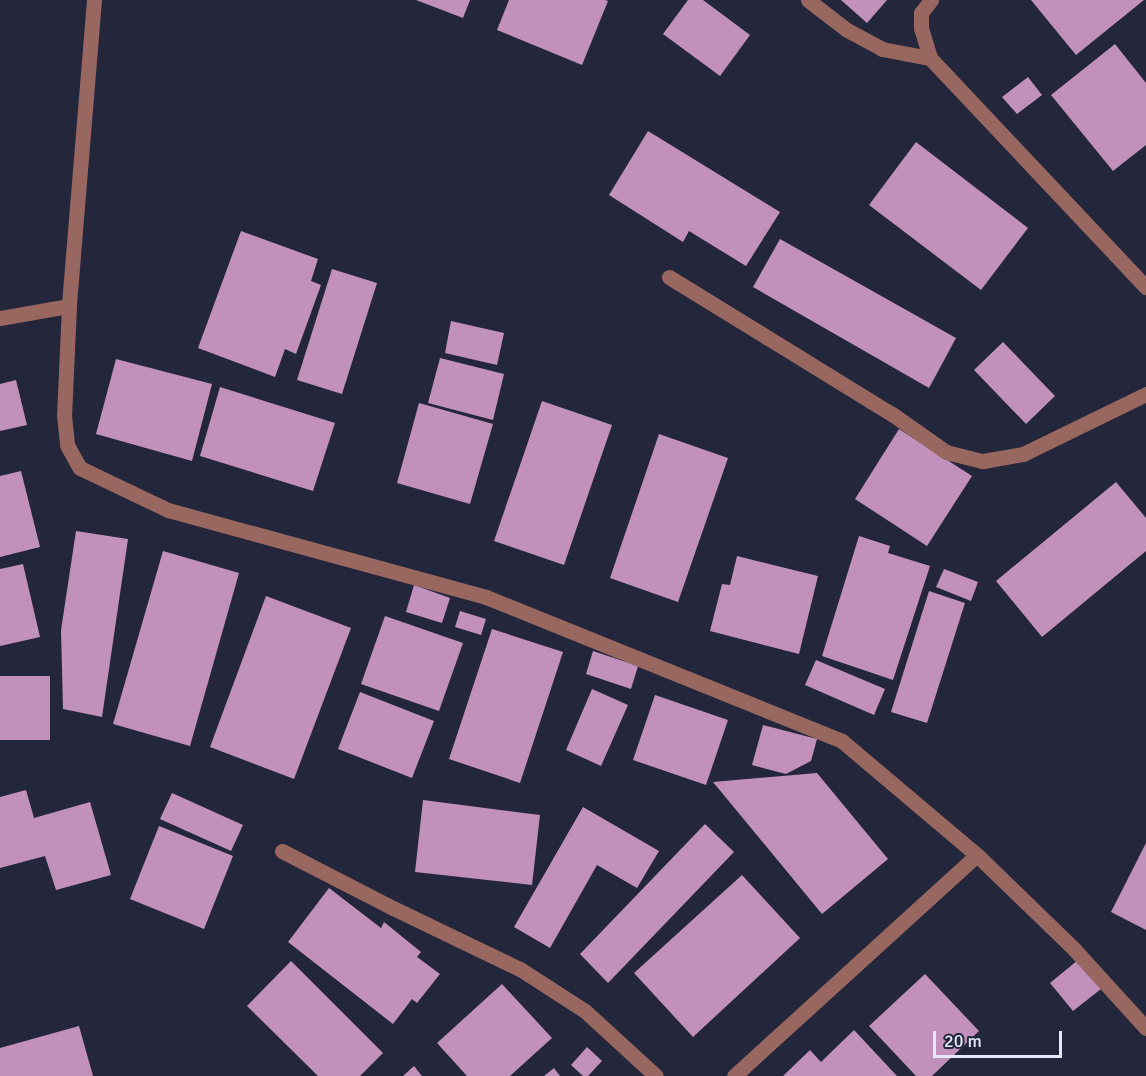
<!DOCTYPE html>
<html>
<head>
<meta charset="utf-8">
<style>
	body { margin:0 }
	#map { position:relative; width:1146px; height:1076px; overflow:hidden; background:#24263b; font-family:Signika,sans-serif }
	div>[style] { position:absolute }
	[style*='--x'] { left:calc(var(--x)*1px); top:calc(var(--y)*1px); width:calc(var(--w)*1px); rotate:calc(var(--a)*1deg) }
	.building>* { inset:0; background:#c191bc }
	.minor>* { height:15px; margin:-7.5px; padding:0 7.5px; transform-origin:7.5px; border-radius:7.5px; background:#976760 }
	span { translate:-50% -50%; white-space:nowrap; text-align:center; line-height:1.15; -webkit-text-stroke:6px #24263b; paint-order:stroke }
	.scale { position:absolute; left:933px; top:1031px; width:129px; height:27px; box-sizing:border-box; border:3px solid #e6e8f7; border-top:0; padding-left:8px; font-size:18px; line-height:21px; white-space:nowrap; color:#e6e8f7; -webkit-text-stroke:4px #24263b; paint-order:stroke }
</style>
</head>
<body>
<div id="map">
	<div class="building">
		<div style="clip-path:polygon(416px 0,470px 0,463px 18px)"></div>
		<div style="clip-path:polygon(509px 0,605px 0,608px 1px,582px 65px,497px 30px)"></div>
		<div style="clip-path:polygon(688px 0,703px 0,750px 35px,720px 76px,663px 34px)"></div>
		<div style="clip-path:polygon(841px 0,887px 0,867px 23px)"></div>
		<div style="clip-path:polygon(1031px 0,1144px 0,1076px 55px)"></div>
		<div style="clip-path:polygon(1115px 44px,1146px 83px,1146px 145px,1113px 171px,1051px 95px)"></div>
		<div style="clip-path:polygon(1028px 77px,1042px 95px,1017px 114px,1002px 97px)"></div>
		<div style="clip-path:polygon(648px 131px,780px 212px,746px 266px,689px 231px,683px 242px,609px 195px)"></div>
		<div style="clip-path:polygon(916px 142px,1028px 228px,981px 290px,869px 205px)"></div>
		<div style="clip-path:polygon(241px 231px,318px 259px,311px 281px,321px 285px,296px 354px,285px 349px,275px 377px,198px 348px)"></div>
		<div style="clip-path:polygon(780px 239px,956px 338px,929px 388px,753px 287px)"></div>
		<div style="clip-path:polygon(332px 269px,377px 283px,342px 394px,297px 380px)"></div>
		<div style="clip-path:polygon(451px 321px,504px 333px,497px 365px,445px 353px)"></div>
		<div style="clip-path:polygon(1003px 342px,1055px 396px,1026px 424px,974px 370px)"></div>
		<div style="clip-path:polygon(440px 358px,504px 374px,493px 420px,428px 403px)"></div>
		<div style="clip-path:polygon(116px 359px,212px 384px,192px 461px,96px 434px)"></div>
		<div style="clip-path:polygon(16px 380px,27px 425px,0 431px,0 384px)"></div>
		<div style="clip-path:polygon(220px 387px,335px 423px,313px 491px,200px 456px)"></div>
		<div style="clip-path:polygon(542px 401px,612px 425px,564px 565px,494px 541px)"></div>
		<div style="clip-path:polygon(419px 403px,493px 424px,470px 504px,397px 483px)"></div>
		<div style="clip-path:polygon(899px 429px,972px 476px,927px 546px,855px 499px)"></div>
		<div style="clip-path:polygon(659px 434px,728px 458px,678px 602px,610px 578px)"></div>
		<div style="clip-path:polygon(21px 471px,40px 547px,0 557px,0 476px)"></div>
		<div style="clip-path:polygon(1116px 482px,1146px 518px,1146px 551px,1042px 637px,996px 581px)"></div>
		<div style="clip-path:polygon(76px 531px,128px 539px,102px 717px,63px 709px,61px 630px)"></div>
		<div style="clip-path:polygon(859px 536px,890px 546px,888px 553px,930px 566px,893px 680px,822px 656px)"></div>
		<div style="clip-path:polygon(163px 551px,239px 573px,190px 746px,113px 724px)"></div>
		<div style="clip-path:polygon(737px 556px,818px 576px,799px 654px,710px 631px,722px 584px,730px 585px)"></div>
		<div style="clip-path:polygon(23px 564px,40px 637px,0 646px,0 569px)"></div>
		<div style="clip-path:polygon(944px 569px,978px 582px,971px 601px,936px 587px)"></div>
		<div style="clip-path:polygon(414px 585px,450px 598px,442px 623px,406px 612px)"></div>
		<div style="clip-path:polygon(929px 591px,965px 603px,927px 723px,891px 712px)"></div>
		<div style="clip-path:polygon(266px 596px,351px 628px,294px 779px,210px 747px)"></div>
		<div style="clip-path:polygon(460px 611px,486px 619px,481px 635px,455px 627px)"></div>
		<div style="clip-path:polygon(385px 616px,463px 643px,439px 711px,361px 684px)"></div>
		<div style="clip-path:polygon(492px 629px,563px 652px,520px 783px,449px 759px)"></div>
		<div style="clip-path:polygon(593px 651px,638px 666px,631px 689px,586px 674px)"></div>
		<div style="clip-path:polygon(816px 660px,885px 689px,874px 715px,805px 685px)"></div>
		<div style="clip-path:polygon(0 676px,50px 676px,50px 740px,0 740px)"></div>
		<div style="clip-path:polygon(592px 689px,628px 705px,601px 766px,566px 750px)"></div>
		<div style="clip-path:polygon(360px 692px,434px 721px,412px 778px,338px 749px)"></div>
		<div style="clip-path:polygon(655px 695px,728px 720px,706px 785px,633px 760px)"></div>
		<div style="clip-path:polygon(763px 725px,817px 739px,811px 761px,786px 774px,752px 765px)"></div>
		<div style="clip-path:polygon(817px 773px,888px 859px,822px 914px,713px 782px)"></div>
		<div style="clip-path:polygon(26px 790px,34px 818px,90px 802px,111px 875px,56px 890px,45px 856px,0 868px,0 797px)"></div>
		<div style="clip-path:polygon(172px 793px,243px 825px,231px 851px,160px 819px)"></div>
		<div style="clip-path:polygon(423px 800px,540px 815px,532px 885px,415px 872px)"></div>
		<div style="clip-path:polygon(583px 807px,659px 851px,637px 888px,597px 865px,550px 948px,514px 927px)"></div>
		<div style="clip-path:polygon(705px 824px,734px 852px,608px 983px,580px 954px)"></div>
		<div style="clip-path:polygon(159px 826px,233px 856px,204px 929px,130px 899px)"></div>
		<div style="clip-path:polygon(1146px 843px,1146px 930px,1111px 912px)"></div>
		<div style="clip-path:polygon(742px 875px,800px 938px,693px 1037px,634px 973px)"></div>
		<div style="clip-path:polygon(329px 888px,381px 928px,384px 922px,421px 952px,417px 957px,440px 974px,417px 1003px,412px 999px,393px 1024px,288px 942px)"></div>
		<div style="clip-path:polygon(1078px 960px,1101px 989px,1073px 1011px,1050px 983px)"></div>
		<div style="clip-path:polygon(291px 961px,383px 1053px,360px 1076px,318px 1076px,247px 1006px)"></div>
		<div style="clip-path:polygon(925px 974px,979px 1031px,932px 1076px,916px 1076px,869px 1026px)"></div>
		<div style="clip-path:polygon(502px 984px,552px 1038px,510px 1076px,467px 1076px,437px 1043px)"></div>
		<div style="clip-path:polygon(79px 1026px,93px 1076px,0 1076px,0 1048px)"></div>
		<div style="clip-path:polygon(854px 1030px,897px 1076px,783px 1076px,810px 1050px,821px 1062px)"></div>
		<div style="clip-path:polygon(587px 1047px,602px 1061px,588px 1076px,583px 1076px,571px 1065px)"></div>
		<div style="clip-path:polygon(414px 1066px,422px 1076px,403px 1076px)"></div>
		<div style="clip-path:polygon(554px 1068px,560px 1076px,544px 1076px)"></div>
	</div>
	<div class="minor">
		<div style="--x:94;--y:0;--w:307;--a:94.7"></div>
		<div style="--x:69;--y:306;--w:109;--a:92.6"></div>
		<div style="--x:64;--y:415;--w:30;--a:84"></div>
		<div style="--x:67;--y:445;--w:26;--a:61"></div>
		<div style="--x:80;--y:468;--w:98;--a:25.5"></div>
		<div style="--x:168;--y:510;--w:330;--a:15.3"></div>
		<div style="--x:486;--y:597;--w:384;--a:22"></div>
		<div style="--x:842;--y:741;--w:177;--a:40.2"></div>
		<div style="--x:977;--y:855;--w:135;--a:44.1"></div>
		<div style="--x:1074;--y:949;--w:107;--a:47.7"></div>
		<div style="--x:808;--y:0;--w:49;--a:37.6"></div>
		<div style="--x:847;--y:30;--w:40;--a:28"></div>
		<div style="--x:882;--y:49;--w:49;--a:10.6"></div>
		<div style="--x:931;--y:0;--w:16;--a:128"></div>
		<div style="--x:921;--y:13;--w:15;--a:90"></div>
		<div style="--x:921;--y:28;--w:31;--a:73"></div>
		<div style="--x:930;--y:58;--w:315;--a:46.7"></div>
		<div style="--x:669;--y:277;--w:262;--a:31.6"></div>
		<div style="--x:892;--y:414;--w:66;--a:35.1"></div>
		<div style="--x:946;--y:452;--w:38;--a:14"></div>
		<div style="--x:983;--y:461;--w:41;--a:-9.9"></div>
		<div style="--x:1023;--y:454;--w:137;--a:-26"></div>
		<div style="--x:0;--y:318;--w:70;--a:-9.9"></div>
		<div style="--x:282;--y:851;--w:125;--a:27.2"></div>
		<div style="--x:393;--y:908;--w:141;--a:25.7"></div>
		<div style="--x:520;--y:969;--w:77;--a:32.9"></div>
		<div style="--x:585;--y:1011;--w:96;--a:42.5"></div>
		<div style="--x:734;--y:1076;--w:328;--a:-42.3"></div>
	</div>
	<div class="scale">20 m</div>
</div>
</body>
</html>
